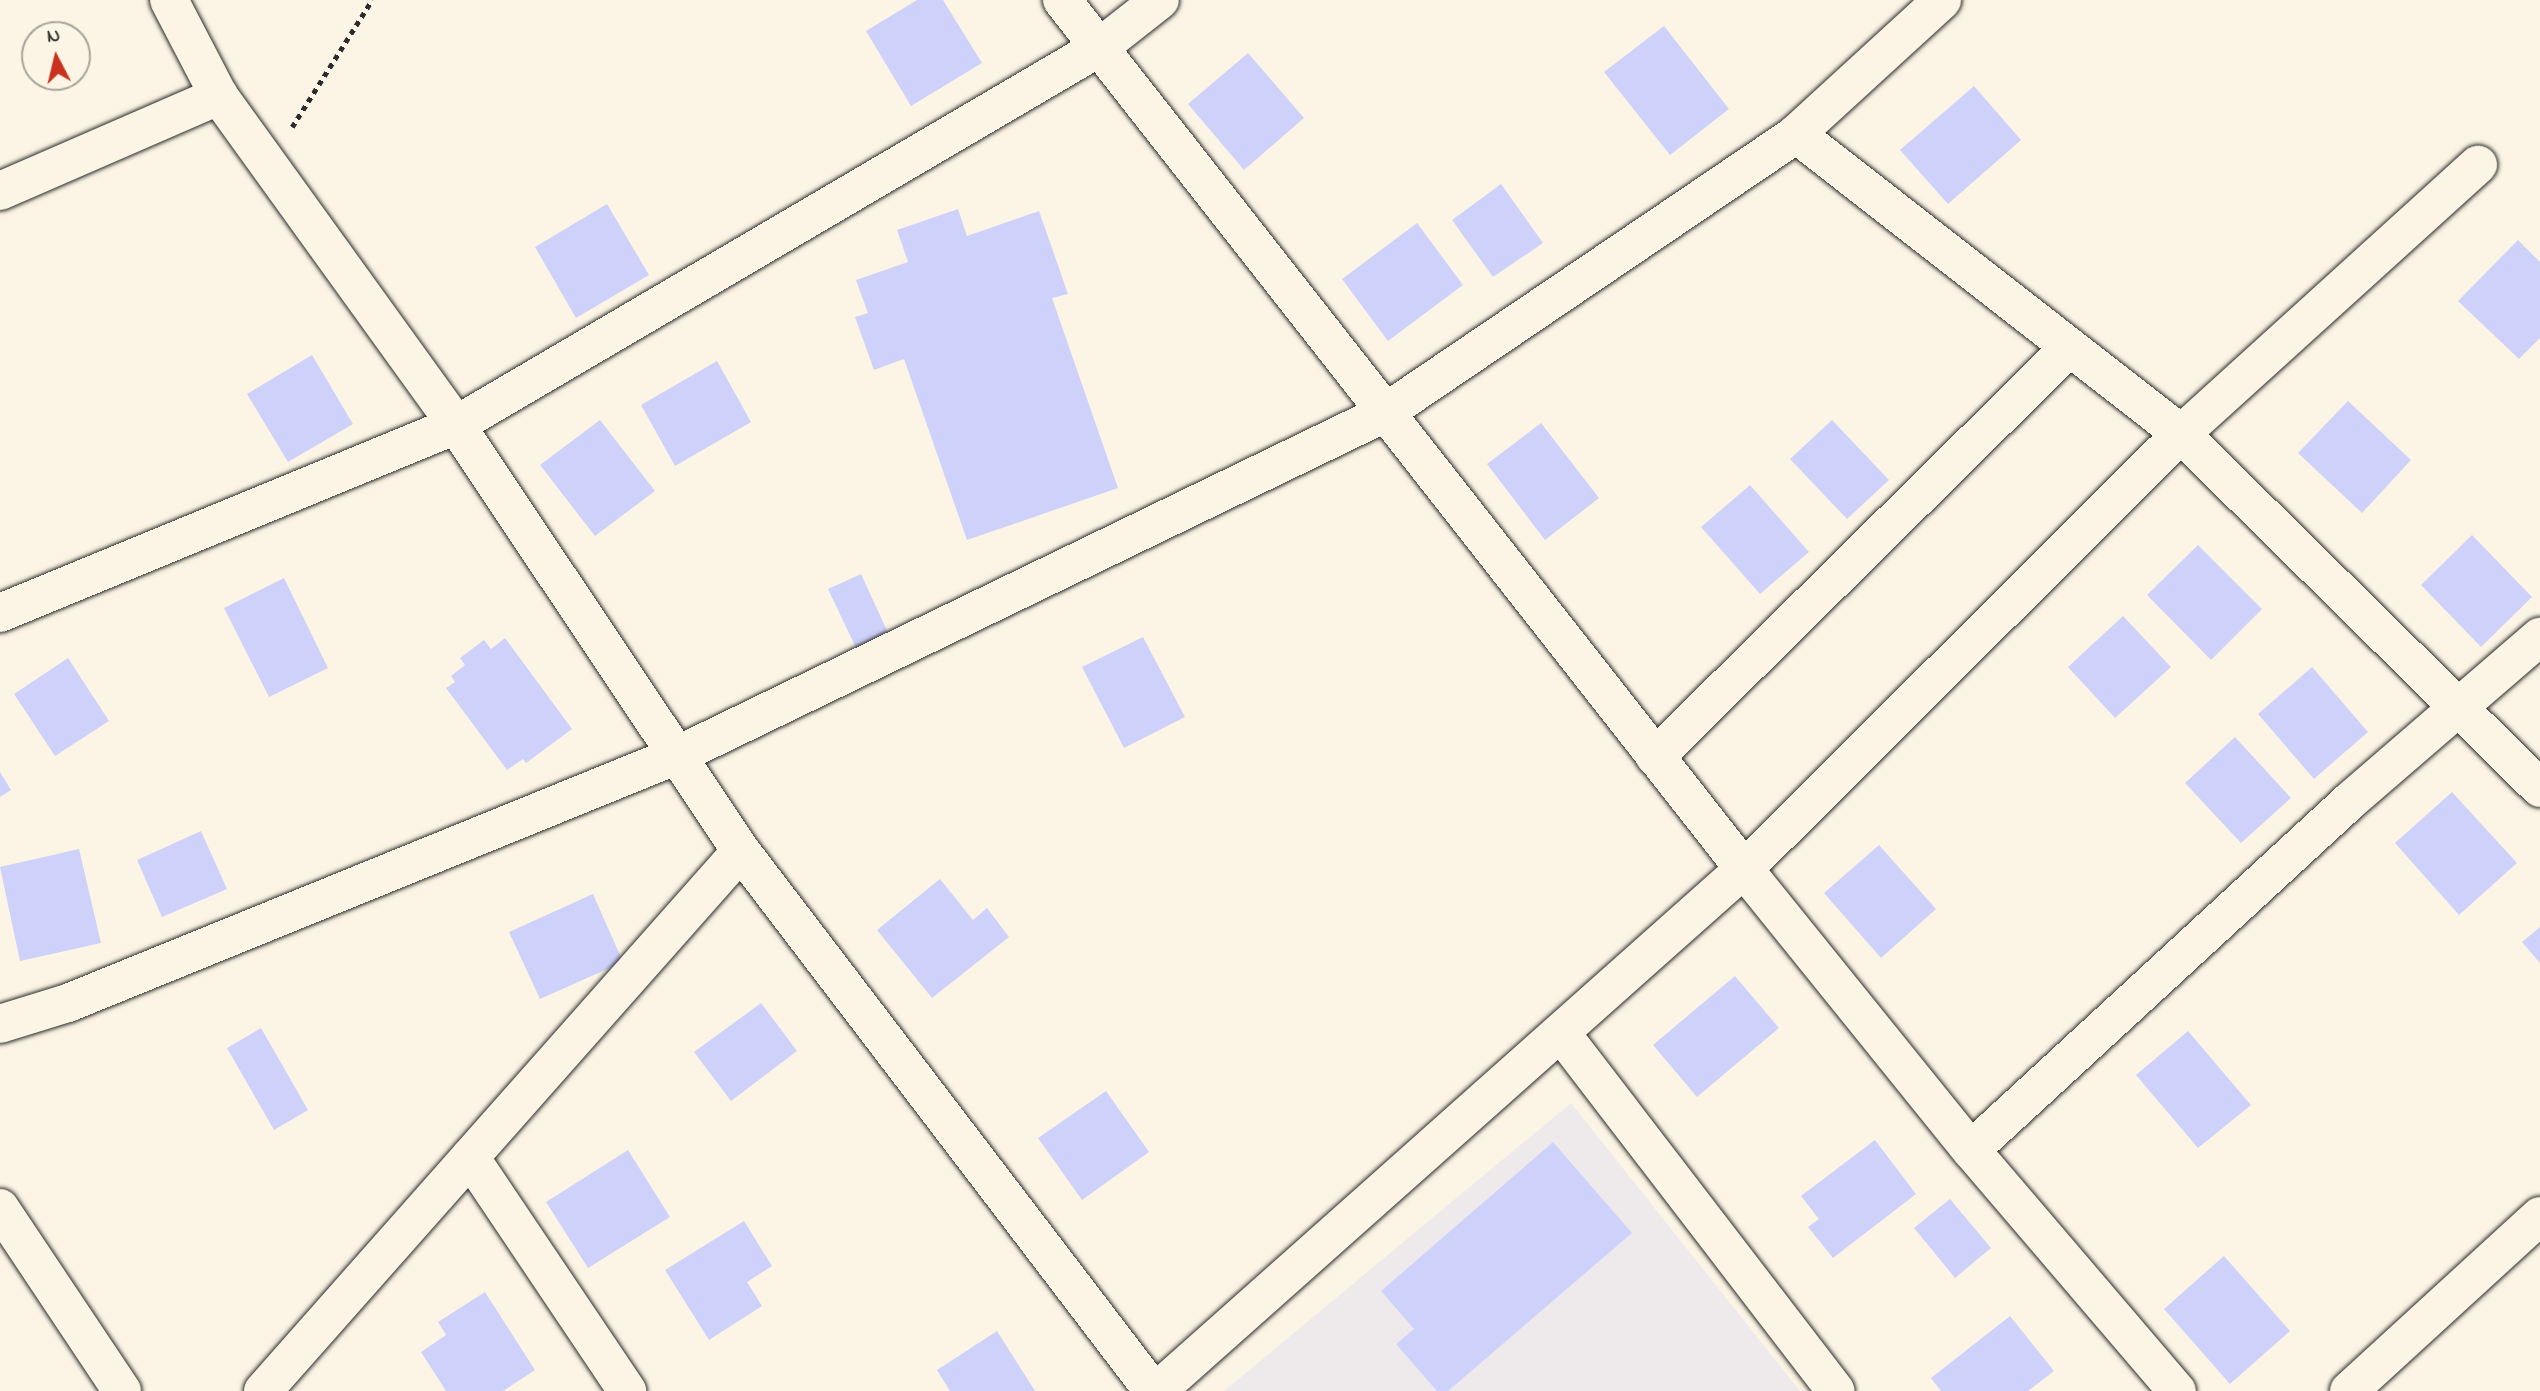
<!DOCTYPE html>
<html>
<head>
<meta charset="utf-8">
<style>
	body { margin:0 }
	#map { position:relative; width:2540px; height:1391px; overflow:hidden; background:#fcf5e5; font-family:"Indie Flower",sans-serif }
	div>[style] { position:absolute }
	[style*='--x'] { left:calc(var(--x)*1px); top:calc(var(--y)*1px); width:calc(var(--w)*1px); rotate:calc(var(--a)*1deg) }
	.built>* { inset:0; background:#eeeaeb }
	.building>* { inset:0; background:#ced2fa }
	.path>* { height:4.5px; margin-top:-2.25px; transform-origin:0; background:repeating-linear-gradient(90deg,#2b2b2b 0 5px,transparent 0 10px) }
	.roads { filter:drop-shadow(0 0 2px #2b2b2b) drop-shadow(0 0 2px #2b2b2b) }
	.minor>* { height:38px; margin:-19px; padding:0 19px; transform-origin:19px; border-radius:19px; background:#fcf5e5 }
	span { translate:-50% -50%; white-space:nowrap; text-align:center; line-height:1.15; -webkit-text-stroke:5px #fcf5e5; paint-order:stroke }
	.north { position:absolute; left:21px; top:21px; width:70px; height:70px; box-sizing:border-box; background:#fcf5e5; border:2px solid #a8a49b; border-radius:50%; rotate:353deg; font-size:19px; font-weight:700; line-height:28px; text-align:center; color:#2b2b2b }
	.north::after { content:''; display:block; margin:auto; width:24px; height:32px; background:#c8321e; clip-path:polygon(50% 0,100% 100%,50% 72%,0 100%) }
</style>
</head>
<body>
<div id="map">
	<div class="built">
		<div style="clip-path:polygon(1571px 1103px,1800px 1391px,1224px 1391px)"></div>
	</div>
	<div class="building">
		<div style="clip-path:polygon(917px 0,943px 0,982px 63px,911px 106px,866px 31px)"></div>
		<div style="clip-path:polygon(1664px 26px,1729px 109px,1670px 155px,1604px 72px)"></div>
		<div style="clip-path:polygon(1248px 53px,1304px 118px,1244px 170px,1188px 104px)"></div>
		<div style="clip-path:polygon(1974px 86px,2021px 140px,1948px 204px,1900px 150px)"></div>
		<div style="clip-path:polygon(1501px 184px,1543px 243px,1493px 277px,1452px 220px)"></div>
		<div style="clip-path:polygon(607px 204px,649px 275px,576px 318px,535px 247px)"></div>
		<div style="clip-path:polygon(958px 209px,967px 236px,1039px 211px,1068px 294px,1052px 298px,1118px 488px,967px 540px,904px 359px,874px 370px,855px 317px,868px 313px,856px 280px,908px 262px,897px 230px)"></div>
		<div style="clip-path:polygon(1417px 223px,1463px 285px,1388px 341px,1342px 279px)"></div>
		<div style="clip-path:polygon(2518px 240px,2540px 262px,2540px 338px,2519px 359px,2458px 301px)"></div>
		<div style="clip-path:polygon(312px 355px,353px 424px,288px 462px,247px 394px)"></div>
		<div style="clip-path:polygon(717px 361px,751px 422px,675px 466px,641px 405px)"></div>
		<div style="clip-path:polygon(2348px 401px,2411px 460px,2362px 513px,2298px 453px)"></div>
		<div style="clip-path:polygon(600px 420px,655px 491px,595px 536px,540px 465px)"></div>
		<div style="clip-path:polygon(1832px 420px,1889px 480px,1847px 519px,1790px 459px)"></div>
		<div style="clip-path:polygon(1541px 423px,1599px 498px,1545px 540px,1487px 464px)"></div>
		<div style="clip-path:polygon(1750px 485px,1809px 552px,1760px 594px,1701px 527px)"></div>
		<div style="clip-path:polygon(2472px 535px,2532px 597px,2481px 647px,2421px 585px)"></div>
		<div style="clip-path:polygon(2198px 545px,2262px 609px,2211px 660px,2147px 595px)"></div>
		<div style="clip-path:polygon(861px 574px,890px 637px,858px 652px,828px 589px)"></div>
		<div style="clip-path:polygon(284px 578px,328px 668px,269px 697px,224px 608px)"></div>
		<div style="clip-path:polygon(2123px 616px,2171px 667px,2115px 718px,2068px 667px)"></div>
		<div style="clip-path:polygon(1143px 637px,1185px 717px,1124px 748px,1082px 667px)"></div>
		<div style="clip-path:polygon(505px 638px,572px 729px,526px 763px,523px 759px,507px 770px,446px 688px,455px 682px,451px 676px,465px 665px,460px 658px,484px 640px,491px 649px)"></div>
		<div style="clip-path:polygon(68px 658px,109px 721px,55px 756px,14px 694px)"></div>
		<div style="clip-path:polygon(2312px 667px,2368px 732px,2314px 779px,2258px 714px)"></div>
		<div style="clip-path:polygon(2235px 737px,2291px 798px,2241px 843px,2185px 783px)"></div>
		<div style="clip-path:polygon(0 772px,11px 790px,0 797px)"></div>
		<div style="clip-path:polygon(2452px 792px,2517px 863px,2459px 915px,2395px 843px)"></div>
		<div style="clip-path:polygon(201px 831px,227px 889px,162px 917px,137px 860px)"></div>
		<div style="clip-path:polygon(1879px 845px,1936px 909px,1881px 958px,1824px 893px)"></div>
		<div style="clip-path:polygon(79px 849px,101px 943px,20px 961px,0 867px)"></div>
		<div style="clip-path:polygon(940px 879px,973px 920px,987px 908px,1009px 937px,932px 998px,877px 930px)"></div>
		<div style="clip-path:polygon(593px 894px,623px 962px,540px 999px,509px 932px)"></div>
		<div style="clip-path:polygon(2540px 927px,2540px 963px,2522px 942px)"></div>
		<div style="clip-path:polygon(1735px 976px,1779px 1028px,1697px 1097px,1653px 1045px)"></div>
		<div style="clip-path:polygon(761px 1003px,797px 1051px,731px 1101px,694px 1052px)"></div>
		<div style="clip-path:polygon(261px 1028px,308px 1110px,274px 1130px,227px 1048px)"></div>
		<div style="clip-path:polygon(2188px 1031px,2251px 1105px,2198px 1148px,2136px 1075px)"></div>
		<div style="clip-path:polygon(1106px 1091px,1149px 1152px,1082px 1200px,1038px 1138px)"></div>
		<div style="clip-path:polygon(1875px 1140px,1916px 1194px,1833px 1258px,1808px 1227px,1819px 1219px,1801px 1196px)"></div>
		<div style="clip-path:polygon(1553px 1142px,1632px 1233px,1448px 1391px,1437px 1391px,1396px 1344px,1414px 1329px,1381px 1291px)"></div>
		<div style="clip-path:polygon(628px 1150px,670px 1217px,588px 1268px,546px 1202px)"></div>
		<div style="clip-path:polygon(1950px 1199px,1991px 1248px,1955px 1278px,1914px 1228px)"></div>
		<div style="clip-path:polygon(744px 1221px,772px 1266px,747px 1282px,762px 1306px,709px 1340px,665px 1270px)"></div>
		<div style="clip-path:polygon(2224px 1256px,2290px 1331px,2230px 1384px,2164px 1309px)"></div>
		<div style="clip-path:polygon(485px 1292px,535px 1370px,503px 1391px,446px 1391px,421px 1352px,446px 1335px,438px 1322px)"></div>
		<div style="clip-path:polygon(2010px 1316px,2054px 1371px,2028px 1391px,1941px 1391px,1931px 1378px)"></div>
		<div style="clip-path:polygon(997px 1331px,1035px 1391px,950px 1391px,937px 1370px)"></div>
	</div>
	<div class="path">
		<div style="--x:292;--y:127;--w:150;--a:-57.8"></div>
	</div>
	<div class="roads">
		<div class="minor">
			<div style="--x:169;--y:0;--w:108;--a:62.5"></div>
			<div style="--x:219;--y:96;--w:405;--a:54.2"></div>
			<div style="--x:456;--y:425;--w:513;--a:56.22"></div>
			<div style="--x:741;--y:851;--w:679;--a:52.66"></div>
			<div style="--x:1062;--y:0;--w:1105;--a:51.87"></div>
			<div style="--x:1744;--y:869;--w:361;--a:51.1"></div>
			<div style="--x:1971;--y:1150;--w:317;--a:49.5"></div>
			<div style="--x:1796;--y:134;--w:488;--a:37.9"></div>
			<div style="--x:2181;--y:434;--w:504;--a:44.6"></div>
			<div style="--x:0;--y:191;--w:239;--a:-23.5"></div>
			<div style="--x:0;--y:613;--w:493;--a:-22.4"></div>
			<div style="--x:456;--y:425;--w:747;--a:-30.41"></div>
			<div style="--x:1100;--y:47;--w:76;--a:-38.1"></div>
			<div style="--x:1655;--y:757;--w:583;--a:-44.65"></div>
			<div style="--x:0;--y:1024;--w:71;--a:-17.2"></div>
			<div style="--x:68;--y:1003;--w:661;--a:-22.14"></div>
			<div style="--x:680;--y:754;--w:781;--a:-25.81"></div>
			<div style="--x:1383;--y:414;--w:499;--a:-34.1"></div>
			<div style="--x:1796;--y:134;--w:198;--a:-42.5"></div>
			<div style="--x:1561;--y:1033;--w:451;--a:52.5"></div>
			<div style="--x:1971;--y:1150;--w:517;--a:-42.65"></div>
			<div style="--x:2351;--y:800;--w:250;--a:-40.8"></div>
			<div style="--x:470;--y:1157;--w:282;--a:56.1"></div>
			<div style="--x:0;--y:1208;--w:220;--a:56.3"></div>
			<div style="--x:263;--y:1391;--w:721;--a:-48.49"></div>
			<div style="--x:1157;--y:1391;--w:786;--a:-41.65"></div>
			<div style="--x:1744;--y:869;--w:617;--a:-44.87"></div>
			<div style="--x:2181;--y:434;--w:401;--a:-42.2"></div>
			<div style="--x:2349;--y:1391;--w:259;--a:-42.5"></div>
		</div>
	</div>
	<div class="north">N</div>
</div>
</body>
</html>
